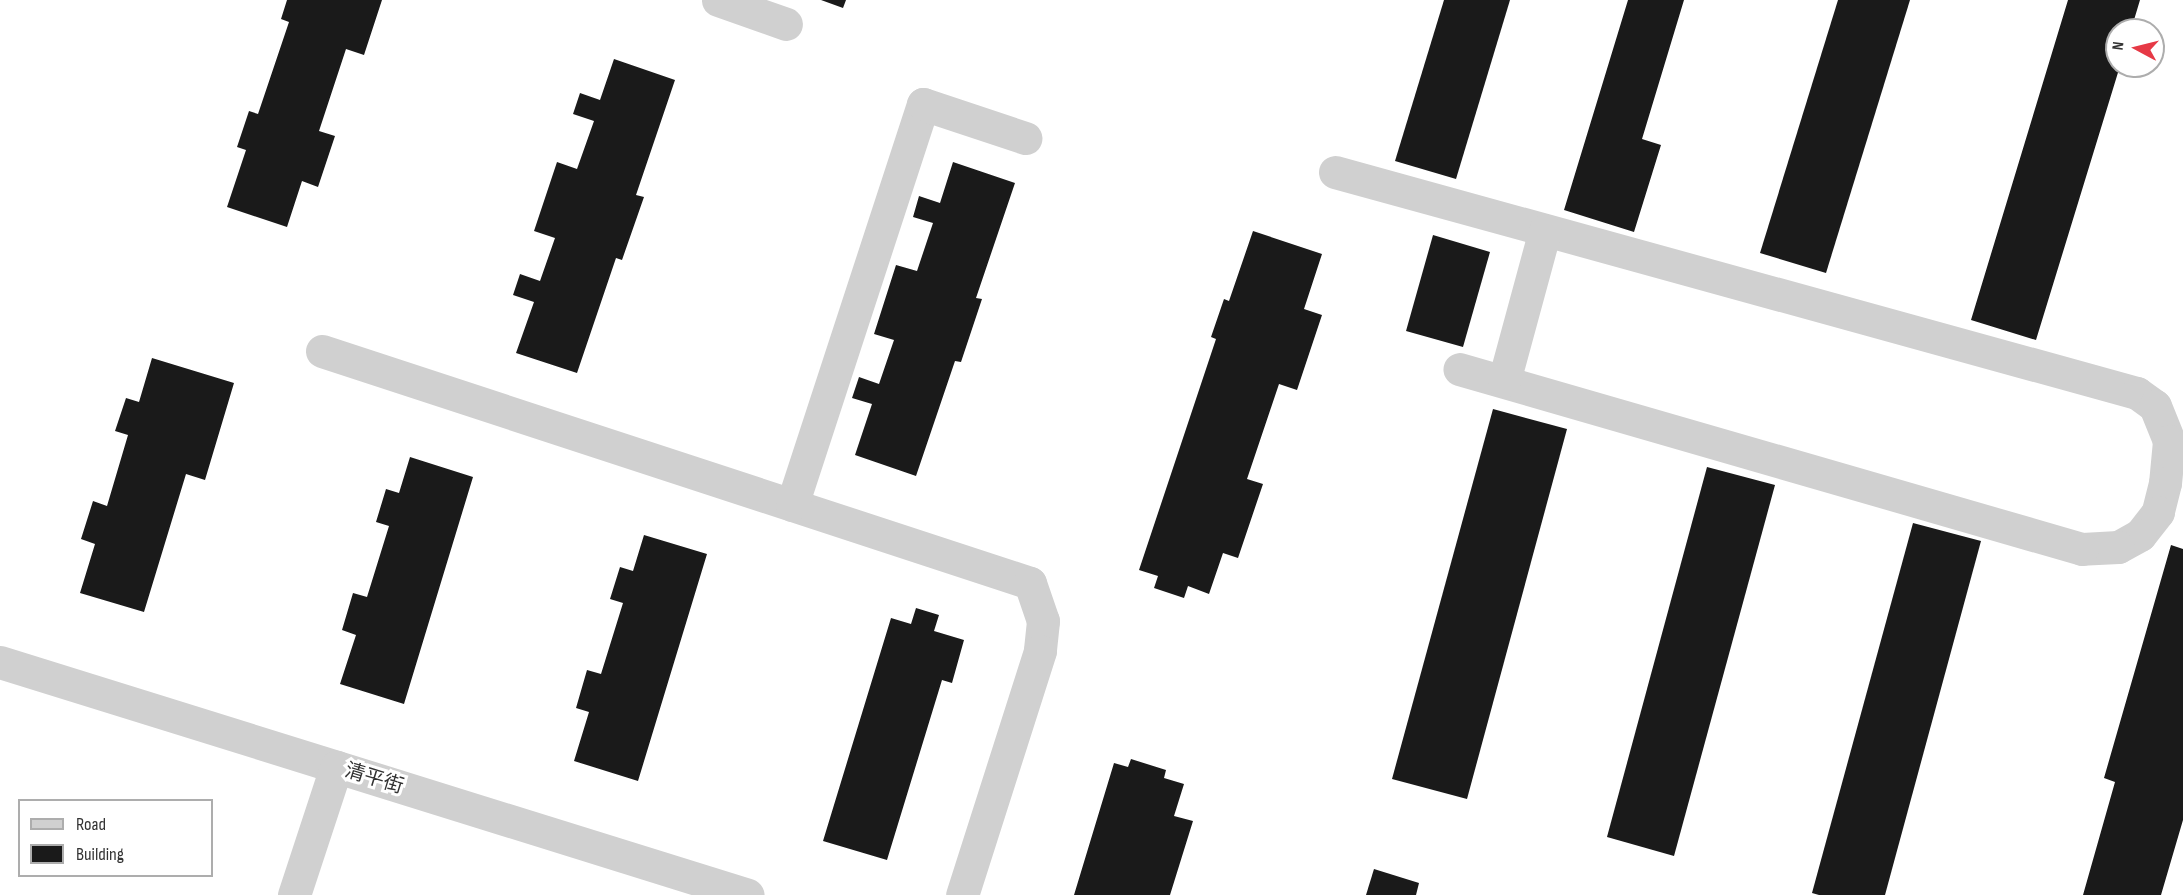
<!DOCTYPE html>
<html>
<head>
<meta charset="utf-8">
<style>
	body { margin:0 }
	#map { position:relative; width:2183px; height:895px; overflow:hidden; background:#fff; font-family:"Sofia Sans Condensed","Noto Sans SC",sans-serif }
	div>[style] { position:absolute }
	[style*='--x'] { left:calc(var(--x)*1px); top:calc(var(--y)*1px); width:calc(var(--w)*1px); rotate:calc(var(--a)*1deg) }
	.building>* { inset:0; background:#1a1a1a }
	.minor>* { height:33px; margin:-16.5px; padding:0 16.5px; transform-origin:16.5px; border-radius:16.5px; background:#d0d0d0 }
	span { translate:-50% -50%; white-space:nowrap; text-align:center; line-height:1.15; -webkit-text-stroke:6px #fff; paint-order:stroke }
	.street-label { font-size:20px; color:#333 }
	.legend { position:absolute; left:18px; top:799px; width:195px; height:78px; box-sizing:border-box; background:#fff; border:2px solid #adadad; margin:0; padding:8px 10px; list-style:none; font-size:18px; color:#333 }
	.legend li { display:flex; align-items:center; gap:12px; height:30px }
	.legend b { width:30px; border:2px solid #adadad }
	.north { position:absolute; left:2105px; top:18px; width:60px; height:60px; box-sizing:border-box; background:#fff; border:2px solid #adadad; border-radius:50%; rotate:277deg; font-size:16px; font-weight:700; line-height:24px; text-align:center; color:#333 }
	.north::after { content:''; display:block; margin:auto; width:21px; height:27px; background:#e63946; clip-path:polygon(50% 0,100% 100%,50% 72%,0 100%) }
</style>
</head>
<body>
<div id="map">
	<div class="building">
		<div style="clip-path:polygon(287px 0,382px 0,364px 55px,346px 49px,319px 131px,335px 136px,318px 187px,302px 181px,287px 227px,227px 207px,246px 150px,237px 147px,249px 111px,258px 114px,289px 22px,281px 19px)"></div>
		<div style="clip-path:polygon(821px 0,846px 0,843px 8px)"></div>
		<div style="clip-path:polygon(1444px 0,1510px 0,1456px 179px,1395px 161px)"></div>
		<div style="clip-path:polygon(1628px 0,1684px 0,1642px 139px,1661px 145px,1634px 232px,1564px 210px)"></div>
		<div style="clip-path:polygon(1838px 0,1910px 0,1826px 273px,1760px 253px)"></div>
		<div style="clip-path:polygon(2068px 0,2140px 0,2131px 30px,2117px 30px,2117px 66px,2120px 66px,2036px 340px,1971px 320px)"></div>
		<div style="clip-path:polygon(614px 59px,675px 80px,636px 195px,644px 197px,622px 260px,616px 258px,577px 373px,516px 353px,534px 302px,513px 295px,520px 274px,540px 281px,555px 238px,534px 231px,557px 162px,577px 169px,594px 121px,573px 114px,580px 93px,600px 100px)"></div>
		<div style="clip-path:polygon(953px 162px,1015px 183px,976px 298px,982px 299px,961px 362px,955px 361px,916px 476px,855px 455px,872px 404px,852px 398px,859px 377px,879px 384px,894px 340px,874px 334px,896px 265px,917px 271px,933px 223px,913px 217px,919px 196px,940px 203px)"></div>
		<div style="clip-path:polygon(1253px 231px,1322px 254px,1304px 309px,1322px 315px,1297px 390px,1279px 384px,1247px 479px,1263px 484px,1238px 558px,1223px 553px,1209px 594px,1188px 586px,1184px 598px,1154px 588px,1158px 576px,1139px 570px,1216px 339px,1211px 337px,1224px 299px,1229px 301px)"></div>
		<div style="clip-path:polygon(1433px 235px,1490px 252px,1463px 347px,1406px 331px)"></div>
		<div style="clip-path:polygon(152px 358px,234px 383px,205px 480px,186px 474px,144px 612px,80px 593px,95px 544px,81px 539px,93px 501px,107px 506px,128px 435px,115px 431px,126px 398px,139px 402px)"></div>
		<div style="clip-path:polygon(1493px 409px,1567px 429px,1467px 799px,1392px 779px)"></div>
		<div style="clip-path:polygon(410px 457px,473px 477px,404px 704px,340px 684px,356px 635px,342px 630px,353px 593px,367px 597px,389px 526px,376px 522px,386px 489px,399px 493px)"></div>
		<div style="clip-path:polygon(1707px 467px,1775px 485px,1674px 856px,1607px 837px)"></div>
		<div style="clip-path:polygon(1913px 523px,1981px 541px,1885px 895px,1819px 895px,1812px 893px)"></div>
		<div style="clip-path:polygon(644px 535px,707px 554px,638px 781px,574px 761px,589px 712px,576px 708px,587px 670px,601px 674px,623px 603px,610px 599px,620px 567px,633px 571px)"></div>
		<div style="clip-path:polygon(2171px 545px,2183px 549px,2183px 820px,2161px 895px,2083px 895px,2115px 782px,2104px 778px)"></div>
		<div style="clip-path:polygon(916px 608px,939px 615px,934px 631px,964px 640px,952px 683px,942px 680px,887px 860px,823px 841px,891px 618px,911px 624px)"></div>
		<div style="clip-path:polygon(1131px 759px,1166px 770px,1164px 778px,1184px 784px,1174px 816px,1193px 821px,1170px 895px,1074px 895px,1114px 763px,1128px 767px)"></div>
		<div style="clip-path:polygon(1374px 869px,1419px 883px,1416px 895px,1366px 895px)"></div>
	</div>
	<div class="minor">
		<div style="--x:718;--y:0;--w:72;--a:19.4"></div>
		<div style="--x:1335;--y:172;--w:832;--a:15.41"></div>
		<div style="--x:2137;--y:393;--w:22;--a:36"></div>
		<div style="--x:2155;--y:406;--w:38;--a:68"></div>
		<div style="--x:2169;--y:441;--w:42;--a:95.4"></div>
		<div style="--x:2165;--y:483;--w:30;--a:104"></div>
		<div style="--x:2158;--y:512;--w:29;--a:128"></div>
		<div style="--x:2140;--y:535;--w:25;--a:151"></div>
		<div style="--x:2118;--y:547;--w:36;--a:177"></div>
		<div style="--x:2082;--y:549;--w:648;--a:-163.88"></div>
		<div style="--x:322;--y:351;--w:745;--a:18.14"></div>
		<div style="--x:1030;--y:583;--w:40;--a:71.1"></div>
		<div style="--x:1043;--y:621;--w:30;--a:96"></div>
		<div style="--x:1040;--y:651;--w:256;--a:107.7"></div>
		<div style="--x:1504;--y:381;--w:156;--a:-74.8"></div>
		<div style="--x:792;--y:505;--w:422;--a:-71.9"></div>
		<div style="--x:923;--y:104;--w:108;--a:18.4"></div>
		<div style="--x:0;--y:662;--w:783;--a:17.3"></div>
		<div style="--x:294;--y:895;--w:135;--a:-71.8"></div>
	</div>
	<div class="street-label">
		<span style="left:374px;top:779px;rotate:17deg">清平街</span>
	</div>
	<ul class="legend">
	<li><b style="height:8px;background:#d0d0d0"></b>Road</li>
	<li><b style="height:16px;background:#1a1a1a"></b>Building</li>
	</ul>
	<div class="north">N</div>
</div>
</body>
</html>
